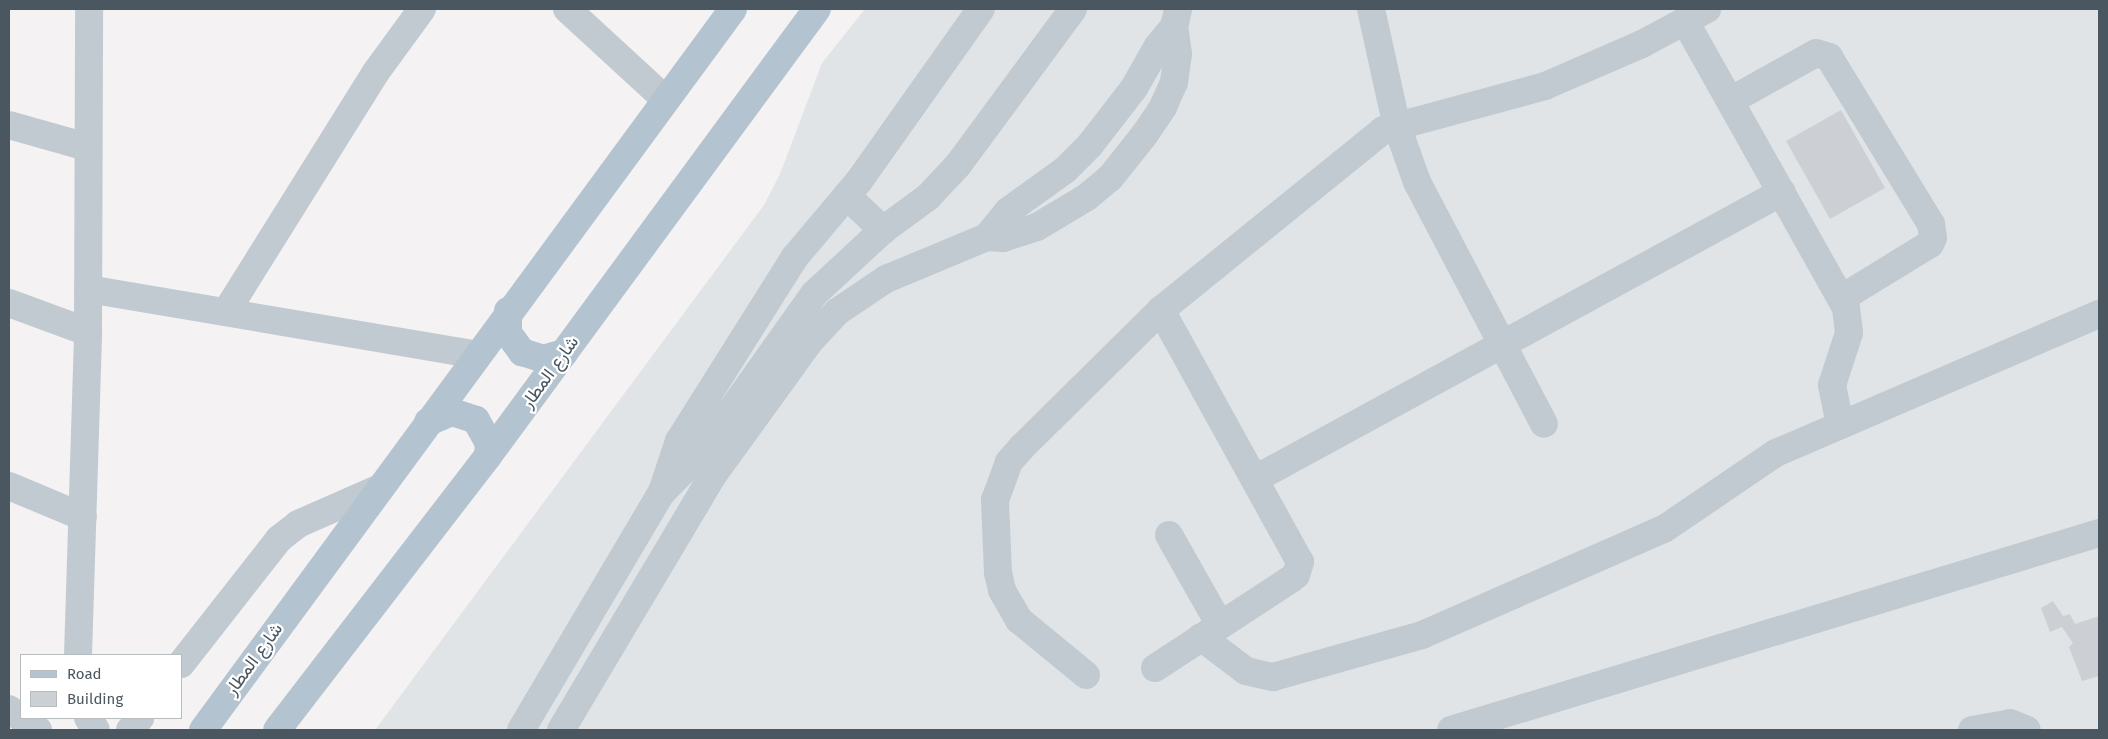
<!DOCTYPE html>
<html>
<head>
<meta charset="utf-8">
<style>
	body { margin:0 }
	#map { position:relative; width:2108px; height:739px; overflow:hidden; background:#f4f2f2; font-family:"Fira Sans",Vazirmatn,sans-serif }
	div>[style] { position:absolute }
	[style*='--x'] { left:calc(var(--x)*1px); top:calc(var(--y)*1px); width:calc(var(--w)*1px); rotate:calc(var(--a)*1deg) }
	.airport>* { inset:0; background:#e1e4e6 }
	.building>* { inset:0; background:#ccd0d4 }
	.minor>* { height:28px; margin:-14px; padding:0 14px; transform-origin:14px; border-radius:14px; background:#c1cad1 }
	.major>* { height:28px; margin:-14px; padding:0 14px; transform-origin:14px; border-radius:14px; background:#b3c3d0 }
	span { translate:-50% -50%; white-space:nowrap; text-align:center; line-height:1.15; -webkit-text-stroke:4.5px #fff; paint-order:stroke }
	.street-label { font-size:18px; color:#4a5760 }
	.frame { position:absolute; inset:0; border:10px solid #4a5760; pointer-events:none }
	.legend { position:absolute; left:20px; top:654px; width:162px; height:65px; box-sizing:border-box; background:#fff; border:1px solid #b7bcbf; margin:0; padding:6px 9px; list-style:none; font-size:15px; color:#4a5760 }
	.legend li { display:flex; align-items:center; gap:10px; height:25px }
	.legend b { width:25px; border:1px solid #b7bcbf }
</style>
</head>
<body>
<div id="map">
	<div class="airport">
		<div style="clip-path:polygon(865px 9px,2099px 9px,2099px 730px,375px 730px,764px 205px,780px 174px,822px 63px)"></div>
	</div>
	<div class="building">
		<div style="clip-path:polygon(1841px 110px,1885px 188px,1830px 219px,1786px 141px)"></div>
		<div style="clip-path:polygon(2053px 601px,2063px 616px,2070px 614px,2075px 624px,2099px 616px,2099px 676px,2082px 681px,2069px 647px,2073px 643px,2062px 627px,2050px 632px,2041px 608px)"></div>
	</div>
	<div class="minor">
		<div style="--x:567;--y:9;--w:133;--a:42.6"></div>
		<div style="--x:1371;--y:9;--w:117;--a:77.6"></div>
		<div style="--x:1396;--y:123;--w:63;--a:70.4"></div>
		<div style="--x:1417;--y:182;--w:273;--a:62.3"></div>
		<div style="--x:1685;--y:21;--w:329;--a:60.7"></div>
		<div style="--x:1846;--y:308;--w:25;--a:83"></div>
		<div style="--x:1849;--y:333;--w:55;--a:108.1"></div>
		<div style="--x:1832;--y:385;--w:41;--a:78.7"></div>
		<div style="--x:1730;--y:101;--w:98;--a:-29.2"></div>
		<div style="--x:1816;--y:53;--w:14;--a:17"></div>
		<div style="--x:1829;--y:57;--w:196;--a:58.6"></div>
		<div style="--x:1931;--y:224;--w:14;--a:82"></div>
		<div style="--x:1933;--y:238;--w:7;--a:117"></div>
		<div style="--x:1930;--y:244;--w:103;--a:148.5"></div>
		<div style="--x:9;--y:125;--w:81;--a:15.8"></div>
		<div style="--x:847;--y:196;--w:50;--a:43.4"></div>
		<div style="--x:987;--y:237;--w:33;--a:-51"></div>
		<div style="--x:1008;--y:211;--w:70;--a:-35.7"></div>
		<div style="--x:1065;--y:170;--w:35;--a:-45"></div>
		<div style="--x:1090;--y:145;--w:72;--a:-52.3"></div>
		<div style="--x:1134;--y:88;--w:48;--a:-60.3"></div>
		<div style="--x:1158;--y:46;--w:25;--a:-50"></div>
		<div style="--x:88;--y:289;--w:395;--a:9.6"></div>
		<div style="--x:9;--y:303;--w:84;--a:20.2"></div>
		<div style="--x:226;--y:312;--w:283;--a:-58"></div>
		<div style="--x:376;--y:72;--w:78;--a:-53.9"></div>
		<div style="--x:1255;--y:479;--w:600;--a:-28.57"></div>
		<div style="--x:9;--y:486;--w:80;--a:22.7"></div>
		<div style="--x:662;--y:492;--w:55;--a:-45"></div>
		<div style="--x:701;--y:453;--w:195;--a:-54.6"></div>
		<div style="--x:814;--y:294;--w:94;--a:-42.8"></div>
		<div style="--x:883;--y:230;--w:56;--a:-36.3"></div>
		<div style="--x:928;--y:197;--w:44;--a:-46.8"></div>
		<div style="--x:958;--y:165;--w:194;--a:-53.6"></div>
		<div style="--x:1169;--y:535;--w:103;--a:60.5"></div>
		<div style="--x:1201;--y:637;--w:56;--a:37.1"></div>
		<div style="--x:1246;--y:671;--w:28;--a:13"></div>
		<div style="--x:1273;--y:677;--w:155;--a:-15.7"></div>
		<div style="--x:1422;--y:635;--w:264;--a:-23.7"></div>
		<div style="--x:1664;--y:529;--w:135;--a:-34.2"></div>
		<div style="--x:1776;--y:453;--w:352;--a:-23.3"></div>
		<div style="--x:78;--y:655;--w:323;--a:-88.2"></div>
		<div style="--x:88;--y:332;--w:323;--a:-89.8"></div>
		<div style="--x:181;--y:664;--w:159;--a:-51.9"></div>
		<div style="--x:279;--y:539;--w:24;--a:-38"></div>
		<div style="--x:298;--y:524;--w:90;--a:-23.7"></div>
		<div style="--x:1155;--y:668;--w:163;--a:-33.2"></div>
		<div style="--x:1291;--y:579;--w:6;--a:-39"></div>
		<div style="--x:1296;--y:575;--w:14;--a:-73"></div>
		<div style="--x:1300;--y:562;--w:288;--a:-118.9"></div>
		<div style="--x:1086;--y:675;--w:87;--a:-140.6"></div>
		<div style="--x:1019;--y:620;--w:34;--a:-120"></div>
		<div style="--x:1002;--y:590;--w:17;--a:-103"></div>
		<div style="--x:998;--y:573;--w:73;--a:-92.4"></div>
		<div style="--x:995;--y:500;--w:40;--a:-69.8"></div>
		<div style="--x:1009;--y:462;--w:20;--a:-49"></div>
		<div style="--x:1022;--y:447;--w:195;--a:-44.6"></div>
		<div style="--x:1161;--y:310;--w:286;--a:-39"></div>
		<div style="--x:1383;--y:130;--w:168;--a:-15.2"></div>
		<div style="--x:1545;--y:86;--w:106;--a:-23.4"></div>
		<div style="--x:1642;--y:44;--w:74;--a:-28.3"></div>
		<div style="--x:9;--y:709;--w:36;--a:36"></div>
		<div style="--x:88;--y:718;--w:14;--a:56"></div>
		<div style="--x:130;--y:730;--w:16;--a:-50"></div>
		<div style="--x:521;--y:730;--w:277;--a:-59.4"></div>
		<div style="--x:662;--y:492;--w:54;--a:-71.6"></div>
		<div style="--x:679;--y:441;--w:218;--a:-57.8"></div>
		<div style="--x:795;--y:257;--w:99;--a:-49.9"></div>
		<div style="--x:859;--y:181;--w:211;--a:-54.7"></div>
		<div style="--x:561;--y:730;--w:297;--a:-59.2"></div>
		<div style="--x:713;--y:475;--w:165;--a:-54.1"></div>
		<div style="--x:810;--y:341;--w:40;--a:-47"></div>
		<div style="--x:837;--y:312;--w:59;--a:-34"></div>
		<div style="--x:886;--y:279;--w:109;--a:-22.6"></div>
		<div style="--x:987;--y:237;--w:16;--a:4"></div>
		<div style="--x:1003;--y:238;--w:36;--a:-18"></div>
		<div style="--x:1037;--y:227;--w:58;--a:-31"></div>
		<div style="--x:1087;--y:197;--w:30;--a:-40"></div>
		<div style="--x:1110;--y:178;--w:56;--a:-51.5"></div>
		<div style="--x:1145;--y:134;--w:32;--a:-56"></div>
		<div style="--x:1163;--y:107;--w:27;--a:-66"></div>
		<div style="--x:1174;--y:82;--w:28;--a:-82"></div>
		<div style="--x:1178;--y:54;--w:27;--a:-98"></div>
		<div style="--x:1174;--y:27;--w:18;--a:-77"></div>
		<div style="--x:1451;--y:730;--w:677;--a:-16.91"></div>
		<div style="--x:1972;--y:730;--w:39;--a:-10"></div>
		<div style="--x:2010;--y:723;--w:18;--a:22"></div>
	</div>
	<div class="major">
		<div style="--x:508;--y:311;--w:22;--a:90"></div>
		<div style="--x:508;--y:333;--w:24;--a:54"></div>
		<div style="--x:522;--y:352;--w:22;--a:18"></div>
		<div style="--x:543;--y:359;--w:22;--a:-16"></div>
		<div style="--x:428;--y:422;--w:26;--a:-23"></div>
		<div style="--x:452;--y:412;--w:25;--a:18"></div>
		<div style="--x:476;--y:420;--w:26;--a:61"></div>
		<div style="--x:489;--y:443;--w:13;--a:94"></div>
		<div style="--x:203;--y:730;--w:895;--a:-53.68"></div>
		<div style="--x:277;--y:730;--w:346;--a:-52.4"></div>
		<div style="--x:488;--y:456;--w:555;--a:-53.65"></div>
	</div>
	<div class="street-label">
		<span style="left:550px;top:372px;rotate:-54deg">شارع المطار</span>
		<span style="left:254px;top:659px;rotate:-54deg">شارع المطار</span>
	</div>
	<div class="frame"></div>
	<ul class="legend">
	<li><b style="height:6px;background:#b3c3d0"></b>Road</li>
	<li><b style="height:14px;background:#ccd0d4"></b>Building</li>
	</ul>
</div>
</body>
</html>
